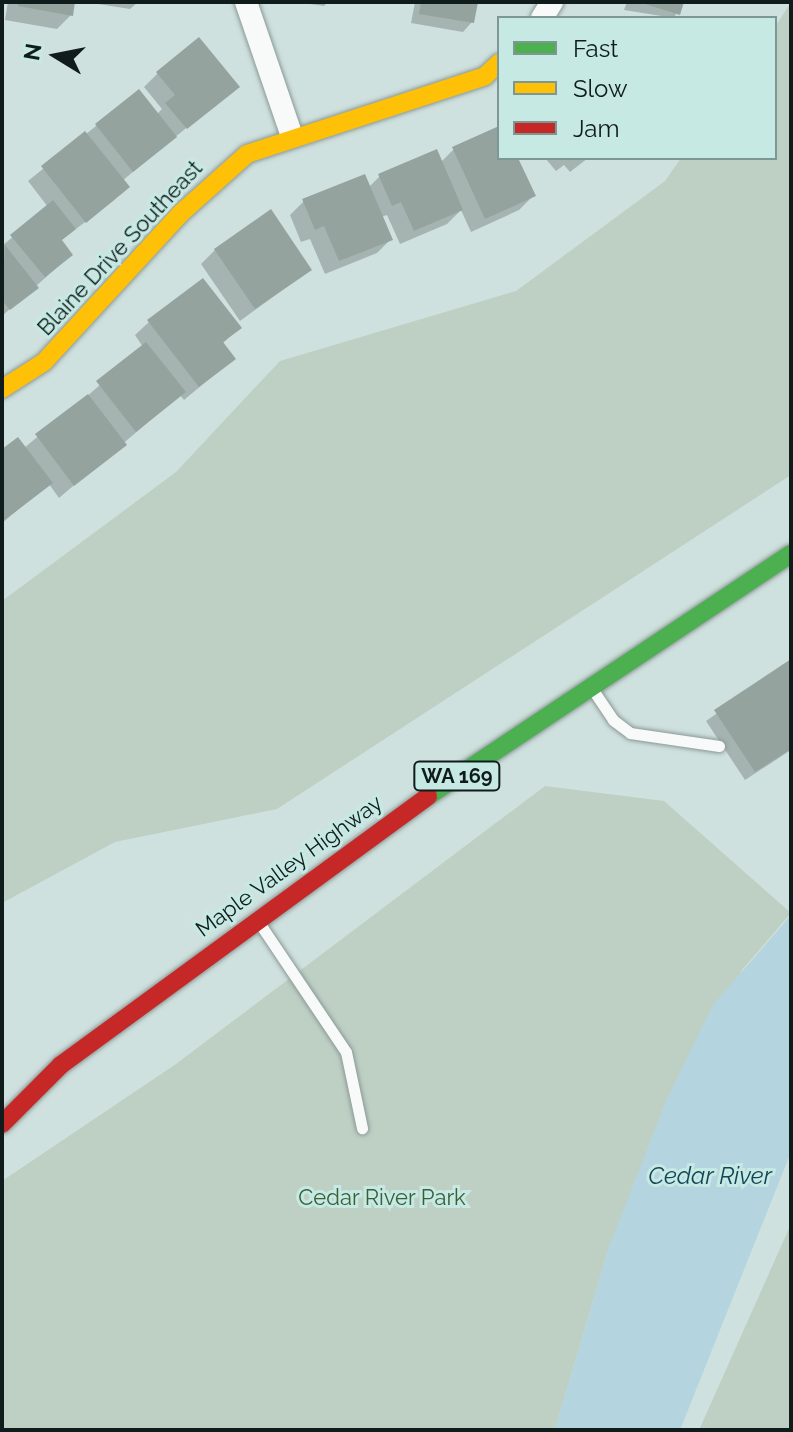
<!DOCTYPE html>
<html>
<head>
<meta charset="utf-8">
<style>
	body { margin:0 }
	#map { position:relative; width:793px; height:1432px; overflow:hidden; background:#cfe1de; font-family:Raleway,sans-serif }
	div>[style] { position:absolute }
	.green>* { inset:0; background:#bed0c4 }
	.water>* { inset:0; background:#b4d4df }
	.shadow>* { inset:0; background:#0003 }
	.building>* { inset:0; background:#95a39f }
	.roads { filter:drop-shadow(0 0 2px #8b9997) drop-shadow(0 0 2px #8b9997) }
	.lane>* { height:11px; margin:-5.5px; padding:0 5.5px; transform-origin:5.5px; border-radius:5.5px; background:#f8fafa }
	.street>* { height:22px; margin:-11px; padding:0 11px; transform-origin:11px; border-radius:11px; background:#f8fafa }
	.fast>* { height:18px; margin:-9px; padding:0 9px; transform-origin:9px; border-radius:9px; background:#4caf50 }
	.slow>* { height:18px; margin:-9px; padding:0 9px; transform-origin:9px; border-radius:9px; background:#ffc107 }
	.jam>* { height:18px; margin:-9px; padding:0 9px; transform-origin:9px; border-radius:9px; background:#c62828 }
	span { translate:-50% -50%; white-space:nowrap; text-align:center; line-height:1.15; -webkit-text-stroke:6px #c7e9e4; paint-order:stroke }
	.shield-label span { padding:2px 6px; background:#c7e9e4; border:2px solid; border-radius:6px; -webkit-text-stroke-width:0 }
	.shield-label { font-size:20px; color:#0f1c1b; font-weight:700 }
	.street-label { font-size:22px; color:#0f1c1b }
	.park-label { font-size:22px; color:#395f37 }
	.water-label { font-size:24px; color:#124558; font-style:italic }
	.frame { position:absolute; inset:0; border:4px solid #0f1c1b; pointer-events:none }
	.legend { position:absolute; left:497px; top:16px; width:280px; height:144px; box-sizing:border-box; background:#c7e9e4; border:2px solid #7d9794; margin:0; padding:10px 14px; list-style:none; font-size:24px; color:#0f1c1b }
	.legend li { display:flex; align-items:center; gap:16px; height:40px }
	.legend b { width:40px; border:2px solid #7d9794 }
	.north { position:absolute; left:16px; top:16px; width:80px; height:80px; -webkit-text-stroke:6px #c7e9e4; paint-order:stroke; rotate:280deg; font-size:22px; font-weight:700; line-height:32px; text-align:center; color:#0f1c1b }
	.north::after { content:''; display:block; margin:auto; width:28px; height:36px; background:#0f1c1b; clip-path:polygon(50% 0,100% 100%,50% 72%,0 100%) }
</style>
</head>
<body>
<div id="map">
	<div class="green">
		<i style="clip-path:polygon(791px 2px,791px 475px,277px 809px,115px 842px,2px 903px,2px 601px,176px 472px,280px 361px,516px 291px,665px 181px,681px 158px,775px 158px,775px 27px)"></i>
		<i style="clip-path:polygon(545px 786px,664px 801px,791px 913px,742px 970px,609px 1247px,555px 1430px,2px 1430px,2px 1181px,176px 1064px)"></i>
		<i style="clip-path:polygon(791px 1224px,791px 1430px,699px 1430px)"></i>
	</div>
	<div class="water">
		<i style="clip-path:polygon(791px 915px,791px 1152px,680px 1430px,555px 1430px,609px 1247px,667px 1099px,713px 1005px)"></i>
	</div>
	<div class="shadow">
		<i style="clip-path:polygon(8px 2px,73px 2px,71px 15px,57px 29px,5px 20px)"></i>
		<i style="clip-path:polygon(85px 2px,138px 2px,130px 9px)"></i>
		<i style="clip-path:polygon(296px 2px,328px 2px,324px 6px)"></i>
		<i style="clip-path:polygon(415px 2px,476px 2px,472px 22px,463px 32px,411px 23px)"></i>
		<i style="clip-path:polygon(627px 2px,682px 2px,674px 18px,624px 10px)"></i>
		<i style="clip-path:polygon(158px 73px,237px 86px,122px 181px,127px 187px,113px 201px,60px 241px,61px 264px,2px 316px,2px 246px,48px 207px,28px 181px,138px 92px,157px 114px,162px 109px,144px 87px)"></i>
		<i style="clip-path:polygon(499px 128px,499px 158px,516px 158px,533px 196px,519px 210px,471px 232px,461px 210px,447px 224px,400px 244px,387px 215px,381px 217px,391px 239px,377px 253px,325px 274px,310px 239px,301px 242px,290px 215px,304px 201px,369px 187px,380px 176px,441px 162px,454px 149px)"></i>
		<i style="clip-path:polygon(545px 158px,588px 158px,570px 172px,564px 165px,556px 171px)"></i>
		<i style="clip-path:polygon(215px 250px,310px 270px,240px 321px,201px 264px)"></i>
		<i style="clip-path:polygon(149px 322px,239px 328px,222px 344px,233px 359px,184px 400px,180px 395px,59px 498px,49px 484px,2px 523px,2px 452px,24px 448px,85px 398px,143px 347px,135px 335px)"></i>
		<i style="clip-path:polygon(791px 662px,791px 750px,745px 780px,706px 721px)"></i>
	</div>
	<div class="building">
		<i style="clip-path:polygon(18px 2px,75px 2px,73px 16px,18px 6px)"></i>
		<i style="clip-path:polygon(421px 2px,478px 2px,474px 23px,419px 14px)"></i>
		<i style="clip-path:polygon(639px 2px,684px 2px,680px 15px)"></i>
		<i style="clip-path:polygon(199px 37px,240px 87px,187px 129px,165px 103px,175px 95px,156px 72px)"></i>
		<i style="clip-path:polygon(139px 89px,177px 137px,133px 172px,95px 124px)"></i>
		<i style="clip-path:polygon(499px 126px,499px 158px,518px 158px,536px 196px,485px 219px,452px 147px)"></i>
		<i style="clip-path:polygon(85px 131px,130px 187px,86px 223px,41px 166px)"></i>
		<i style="clip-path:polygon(437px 149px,463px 210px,414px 231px,401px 202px,392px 206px,378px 174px)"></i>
		<i style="clip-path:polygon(365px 174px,393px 240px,339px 261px,324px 226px,315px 230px,302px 199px)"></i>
		<i style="clip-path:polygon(53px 200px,76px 229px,62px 240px,73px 255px,45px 277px,10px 235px)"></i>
		<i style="clip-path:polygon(271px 209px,312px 270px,255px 309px,214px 249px)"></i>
		<i style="clip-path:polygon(5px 245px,39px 288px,10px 310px,2px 300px)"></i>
		<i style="clip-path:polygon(203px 278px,242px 328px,223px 342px,236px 359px,199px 387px,147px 320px)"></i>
		<i style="clip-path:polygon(146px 342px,186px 392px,136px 432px,96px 381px)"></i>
		<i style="clip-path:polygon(88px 394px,127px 445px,74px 486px,35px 434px)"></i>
		<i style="clip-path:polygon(18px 437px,53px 483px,2px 522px,2px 449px)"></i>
		<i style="clip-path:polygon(791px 659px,791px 749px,755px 772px,714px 710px)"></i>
	</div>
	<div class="roads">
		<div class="lane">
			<i style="left:593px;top:690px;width:36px;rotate:56deg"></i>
			<i style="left:613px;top:720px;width:21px;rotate:37deg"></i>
			<i style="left:630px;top:733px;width:90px;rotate:8.3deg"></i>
			<i style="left:260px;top:924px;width:154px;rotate:56.1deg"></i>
			<i style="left:346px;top:1052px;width:78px;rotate:78.1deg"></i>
		</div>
		<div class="street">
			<i style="left:246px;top:2px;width:142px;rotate:71.1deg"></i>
			<i style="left:542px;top:18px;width:19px;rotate:-58deg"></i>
		</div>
		<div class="fast">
			<i style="left:428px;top:796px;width:436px;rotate:-33.7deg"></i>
		</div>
		<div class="slow">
			<i style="left:2px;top:389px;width:50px;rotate:-32.7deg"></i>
			<i style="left:44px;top:362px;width:201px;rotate:-47.4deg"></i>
			<i style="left:180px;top:214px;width:90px;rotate:-41.8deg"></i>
			<i style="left:247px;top:154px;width:250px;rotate:-18.1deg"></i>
			<i style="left:485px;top:76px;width:19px;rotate:-43deg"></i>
		</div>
		<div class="jam">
			<i style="left:2px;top:1124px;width:83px;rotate:-45deg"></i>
			<i style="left:61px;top:1065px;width:455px;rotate:-36.2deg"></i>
		</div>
	</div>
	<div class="shield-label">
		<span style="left:457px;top:776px">WA 169</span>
	</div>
	<div class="street-label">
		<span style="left:120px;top:248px;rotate:-47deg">Blaine Drive Southeast</span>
		<span style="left:289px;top:866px;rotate:-36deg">Maple Valley Highway</span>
	</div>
	<div class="park-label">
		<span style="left:382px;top:1198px">Cedar River Park</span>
	</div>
	<div class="water-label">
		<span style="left:710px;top:1176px">Cedar River</span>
	</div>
	<div class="frame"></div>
	<ul class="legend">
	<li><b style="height:10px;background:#4caf50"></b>Fast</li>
	<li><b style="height:10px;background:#ffc107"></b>Slow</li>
	<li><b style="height:10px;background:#c62828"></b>Jam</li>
	</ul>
	<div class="north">N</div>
</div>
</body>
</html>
